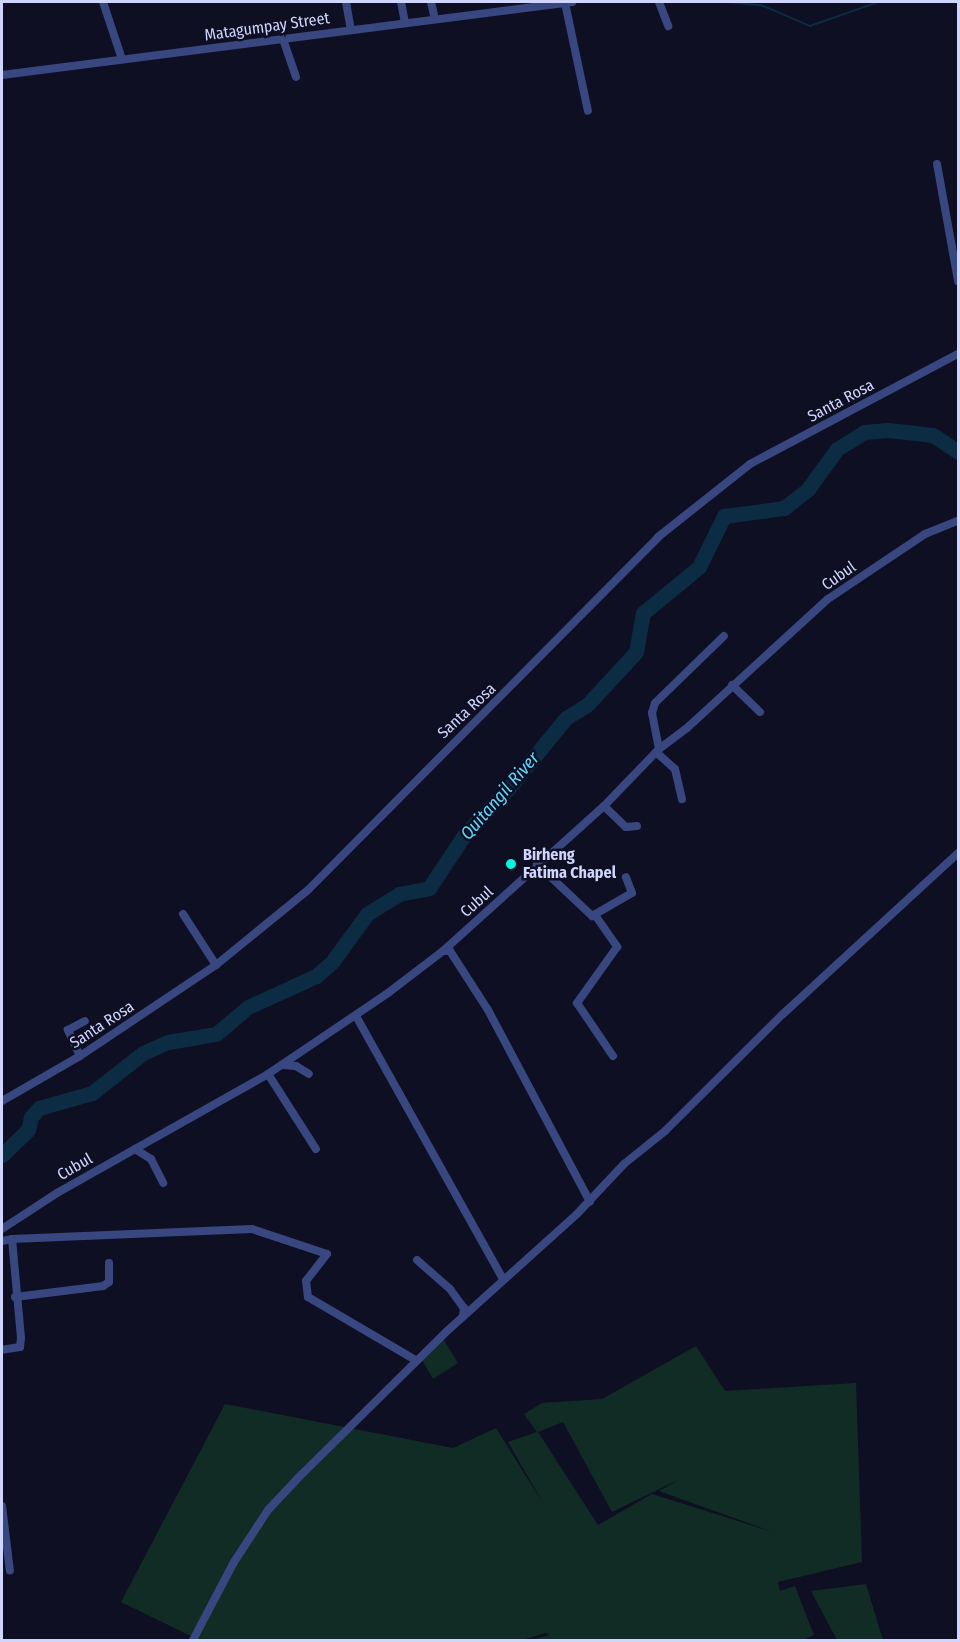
<!DOCTYPE html>
<html>
<head>
<meta charset="utf-8">
<style>
	body { margin:0 }
	#map { position:relative; width:960px; height:1642px; overflow:hidden; background:#0e0f22; font-family:"Fira Sans Condensed",sans-serif }
	div>[style] { position:absolute }
	.green>* { inset:0; background:#112c25 }
	.stream>* { height:2px; margin:-1px; padding:0 1px; transform-origin:1px; border-radius:1px; background:#0c2c43 }
	.river>* { height:15px; margin:-7.5px; padding:0 7.5px; transform-origin:7.5px; border-radius:7.5px; background:#0c2c43 }
	.street>* { height:8px; margin:-4px; padding:0 4px; transform-origin:4px; border-radius:4px; background:#394781 }
	.dots>* { width:16px; height:16px; translate:-50% -50%; box-sizing:border-box; border:3px solid #0e0f22; border-radius:50% }
	span { translate:-50% -50%; white-space:nowrap; text-align:center; line-height:1.15; -webkit-text-stroke:5px #0e0f22; paint-order:stroke }
	.street-label { font-size:16px; color:#d0d5fe }
	.poi-label { font-size:16px; color:#d0d5fe; font-weight:700 }
	.left { translate:0 -50%; text-align:left }
	.water-label { font-size:18px; color:#5fd7fd; font-style:italic }
	.frame { position:absolute; inset:0; border:3px solid #d0d5fe; pointer-events:none }
</style>
</head>
<body>
<div id="map">
	<div class="green">
		<i style="clip-path:polygon(442px 1337px,458px 1363px,433px 1379px,421px 1358px)"></i>
		<i style="clip-path:polygon(evenodd,696px 1346px,725px 1391px,856px 1383px,862px 1562px,778px 1582px,780px 1591px,795px 1586px,814px 1635px,803px 1640px,530px 1640px,550px 1635px,546px 1633px,522px 1640px,199px 1640px,121px 1602px,225px 1404px,453px 1448px,496px 1428px,544px 1505px,508px 1442px,537px 1432px,524px 1414px,542px 1403px,602px 1399px,696px 1346px,563px 1422px,612px 1512px,680px 1479px,659px 1491px,773px 1532px,652px 1494px,598px 1525px,538px 1432px,563px 1422px)"></i>
		<i style="clip-path:polygon(866px 1584px,883px 1640px,837px 1640px,811px 1591px)"></i>
	</div>
	<div class="stream">
		<i style="left:640px;top:2px;width:6px"></i>
		<i style="left:725px;top:2px;width:36px;rotate:5deg"></i>
		<i style="left:761px;top:5px;width:53px;rotate:23.2deg"></i>
		<i style="left:810px;top:26px;width:72px;rotate:-19.4deg"></i>
	</div>
	<div class="river">
		<i style="left:2px;top:1155px;width:36px;rotate:-44deg"></i>
		<i style="left:28px;top:1130px;width:13px;rotate:-77deg"></i>
		<i style="left:31px;top:1117px;width:12px;rotate:-48deg"></i>
		<i style="left:39px;top:1108px;width:55px;rotate:-15.8deg"></i>
		<i style="left:92px;top:1093px;width:65px;rotate:-38.1deg"></i>
		<i style="left:143px;top:1053px;width:27px;rotate:-24deg"></i>
		<i style="left:168px;top:1042px;width:49px;rotate:-9.5deg"></i>
		<i style="left:216px;top:1034px;width:42px;rotate:-40.2deg"></i>
		<i style="left:248px;top:1007px;width:75px;rotate:-24.5deg"></i>
		<i style="left:316px;top:976px;width:21px;rotate:-41deg"></i>
		<i style="left:332px;top:962px;width:59px;rotate:-53.9deg"></i>
		<i style="left:367px;top:914px;width:38px;rotate:-32deg"></i>
		<i style="left:399px;top:894px;width:31px;rotate:-11deg"></i>
		<i style="left:429px;top:888px;width:65px;rotate:-56.3deg"></i>
		<i style="left:465px;top:834px;width:61px;rotate:-46.3deg"></i>
		<i style="left:507px;top:790px;width:93px;rotate:-50.7deg"></i>
		<i style="left:566px;top:718px;width:25px;rotate:-32deg"></i>
		<i style="left:587px;top:705px;width:72px;rotate:-47.2deg"></i>
		<i style="left:636px;top:652px;width:40px;rotate:-80deg"></i>
		<i style="left:643px;top:613px;width:72px;rotate:-39.4deg"></i>
		<i style="left:699px;top:567px;width:57px;rotate:-63.9deg"></i>
		<i style="left:724px;top:516px;width:61px;rotate:-7.6deg"></i>
		<i style="left:784px;top:508px;width:31px;rotate:-38deg"></i>
		<i style="left:808px;top:489px;width:49px;rotate:-54.1deg"></i>
		<i style="left:837px;top:449px;width:32px;rotate:-32deg"></i>
		<i style="left:864px;top:432px;width:24px;rotate:-5deg"></i>
		<i style="left:888px;top:430px;width:45px;rotate:6.3deg"></i>
		<i style="left:933px;top:435px;width:30px;rotate:34deg"></i>
	</div>
	<div class="street">
		<i style="left:103px;top:2px;width:60px;rotate:71.6deg"></i>
		<i style="left:346px;top:2px;width:27px;rotate:80deg"></i>
		<i style="left:401px;top:2px;width:21px;rotate:79deg"></i>
		<i style="left:431px;top:2px;width:17px;rotate:77deg"></i>
		<i style="left:659px;top:2px;width:26px;rotate:69deg"></i>
		<i style="left:565px;top:3px;width:110px;rotate:78deg"></i>
		<i style="left:283px;top:39px;width:40px;rotate:71.1deg"></i>
		<i style="left:2px;top:75px;width:575px;rotate:-7.3deg"></i>
		<i style="left:937px;top:164px;width:119px;rotate:79.8deg"></i>
		<i style="left:732px;top:685px;width:39px;rotate:44deg"></i>
		<i style="left:659px;top:749px;width:37px;rotate:-101deg"></i>
		<i style="left:652px;top:713px;width:10px;rotate:-73deg"></i>
		<i style="left:655px;top:703px;width:96px;rotate:-44.2deg"></i>
		<i style="left:656px;top:752px;width:25px;rotate:42deg"></i>
		<i style="left:675px;top:769px;width:31px;rotate:77deg"></i>
		<i style="left:604px;top:806px;width:30px;rotate:44deg"></i>
		<i style="left:626px;top:827px;width:11px;rotate:-5deg"></i>
		<i style="left:537px;top:864px;width:76px;rotate:43.4deg"></i>
		<i style="left:592px;top:916px;width:46px;rotate:-29.9deg"></i>
		<i style="left:632px;top:893px;width:17px;rotate:-111deg"></i>
		<i style="left:183px;top:914px;width:61px;rotate:57.1deg"></i>
		<i style="left:595px;top:915px;width:39px;rotate:55deg"></i>
		<i style="left:617px;top:947px;width:69px;rotate:125.5deg"></i>
		<i style="left:577px;top:1003px;width:64px;rotate:55.8deg"></i>
		<i style="left:443px;top:951px;width:7px"></i>
		<i style="left:450px;top:951px;width:70px;rotate:57.2deg"></i>
		<i style="left:488px;top:1010px;width:217px;rotate:62deg"></i>
		<i style="left:356px;top:1016px;width:301px;rotate:60.8deg"></i>
		<i style="left:80px;top:1056px;width:29px;rotate:-115deg"></i>
		<i style="left:68px;top:1030px;width:19px;rotate:-28deg"></i>
		<i style="left:282px;top:1065px;width:14px;rotate:4deg"></i>
		<i style="left:296px;top:1066px;width:15px;rotate:32deg"></i>
		<i style="left:268px;top:1074px;width:89px;rotate:57.4deg"></i>
		<i style="left:2px;top:1101px;width:90px;rotate:-30deg"></i>
		<i style="left:80px;top:1056px;width:164px;rotate:-33.8deg"></i>
		<i style="left:216px;top:965px;width:119px;rotate:-39.2deg"></i>
		<i style="left:308px;top:890px;width:497px;rotate:-45.2deg"></i>
		<i style="left:658px;top:537px;width:117px;rotate:-38.4deg"></i>
		<i style="left:750px;top:464px;width:235px;rotate:-27.9deg"></i>
		<i style="left:135px;top:1149px;width:19px;rotate:32deg"></i>
		<i style="left:151px;top:1159px;width:27px;rotate:63deg"></i>
		<i style="left:2px;top:1229px;width:66px;rotate:-33.2deg"></i>
		<i style="left:57px;top:1193px;width:242px;rotate:-29.4deg"></i>
		<i style="left:268px;top:1074px;width:145px;rotate:-34deg"></i>
		<i style="left:388px;top:993px;width:69px;rotate:-37.4deg"></i>
		<i style="left:443px;top:951px;width:217px;rotate:-42deg"></i>
		<i style="left:604px;top:806px;width:79px;rotate:-46deg"></i>
		<i style="left:659px;top:749px;width:35px;rotate:-37deg"></i>
		<i style="left:687px;top:728px;width:191px;rotate:-42.5deg"></i>
		<i style="left:828px;top:599px;width:117px;rotate:-33.8deg"></i>
		<i style="left:925px;top:534px;width:35px;rotate:-22deg"></i>
		<i style="left:12px;top:1239px;width:240px;rotate:-2.4deg"></i>
		<i style="left:252px;top:1229px;width:79px;rotate:18.4deg"></i>
		<i style="left:327px;top:1254px;width:34px;rotate:128deg"></i>
		<i style="left:306px;top:1281px;width:16px;rotate:83deg"></i>
		<i style="left:308px;top:1297px;width:126px;rotate:30.4deg"></i>
		<i style="left:2px;top:1241px;width:10px;rotate:-11deg"></i>
		<i style="left:12px;top:1239px;width:99px;rotate:84.8deg"></i>
		<i style="left:21px;top:1338px;width:9px;rotate:96deg"></i>
		<i style="left:20px;top:1347px;width:18px;rotate:171deg"></i>
		<i style="left:417px;top:1260px;width:44px;rotate:41.3deg"></i>
		<i style="left:450px;top:1289px;width:24px;rotate:54deg"></i>
		<i style="left:464px;top:1308px;width:8px;rotate:97deg"></i>
		<i style="left:15px;top:1297px;width:89px;rotate:-7.1deg"></i>
		<i style="left:103px;top:1286px;width:7px;rotate:-34deg"></i>
		<i style="left:109px;top:1282px;width:19px;rotate:-90deg"></i>
		<i style="left:2px;top:1506px;width:65px;rotate:83deg"></i>
		<i style="left:193px;top:1640px;width:88px;rotate:-62.3deg"></i>
		<i style="left:234px;top:1562px;width:62px;rotate:-56.8deg"></i>
		<i style="left:268px;top:1510px;width:45px;rotate:-46.8deg"></i>
		<i style="left:299px;top:1477px;width:206px;rotate:-44.6deg"></i>
		<i style="left:446px;top:1332px;width:175px;rotate:-42deg"></i>
		<i style="left:576px;top:1215px;width:70px;rotate:-46.7deg"></i>
		<i style="left:624px;top:1164px;width:53px;rotate:-38.8deg"></i>
		<i style="left:665px;top:1131px;width:166px;rotate:-44.8deg"></i>
		<i style="left:783px;top:1014px;width:238px;rotate:-42.6deg"></i>
	</div>
	<div class="dots">
		<i style="left:511px;top:864px;background:#03f7d9"></i>
	</div>
	<div class="street-label">
		<span style="left:267px;top:27px;rotate:-8deg">Matagumpay Street</span>
		<span style="left:841px;top:401px;rotate:-28deg">Santa Rosa</span>
		<span style="left:839px;top:576px;rotate:-35deg">Cubul</span>
		<span style="left:467px;top:711px;rotate:-43deg">Santa Rosa</span>
		<span style="left:477px;top:902px;rotate:-42deg">Cubul</span>
		<span style="left:102px;top:1025px;rotate:-33deg">Santa Rosa</span>
		<span style="left:75px;top:1167px;rotate:-30deg">Cubul</span>
	</div>
	<div class="poi-label">
		<span class="left" style="left:523px;top:864px">Birheng<br>Fatima Chapel</span>
	</div>
	<div class="water-label">
		<span style="left:500px;top:796px;rotate:-49deg">Quitangil River</span>
	</div>
	<div class="frame"></div>
</div>
</body>
</html>
